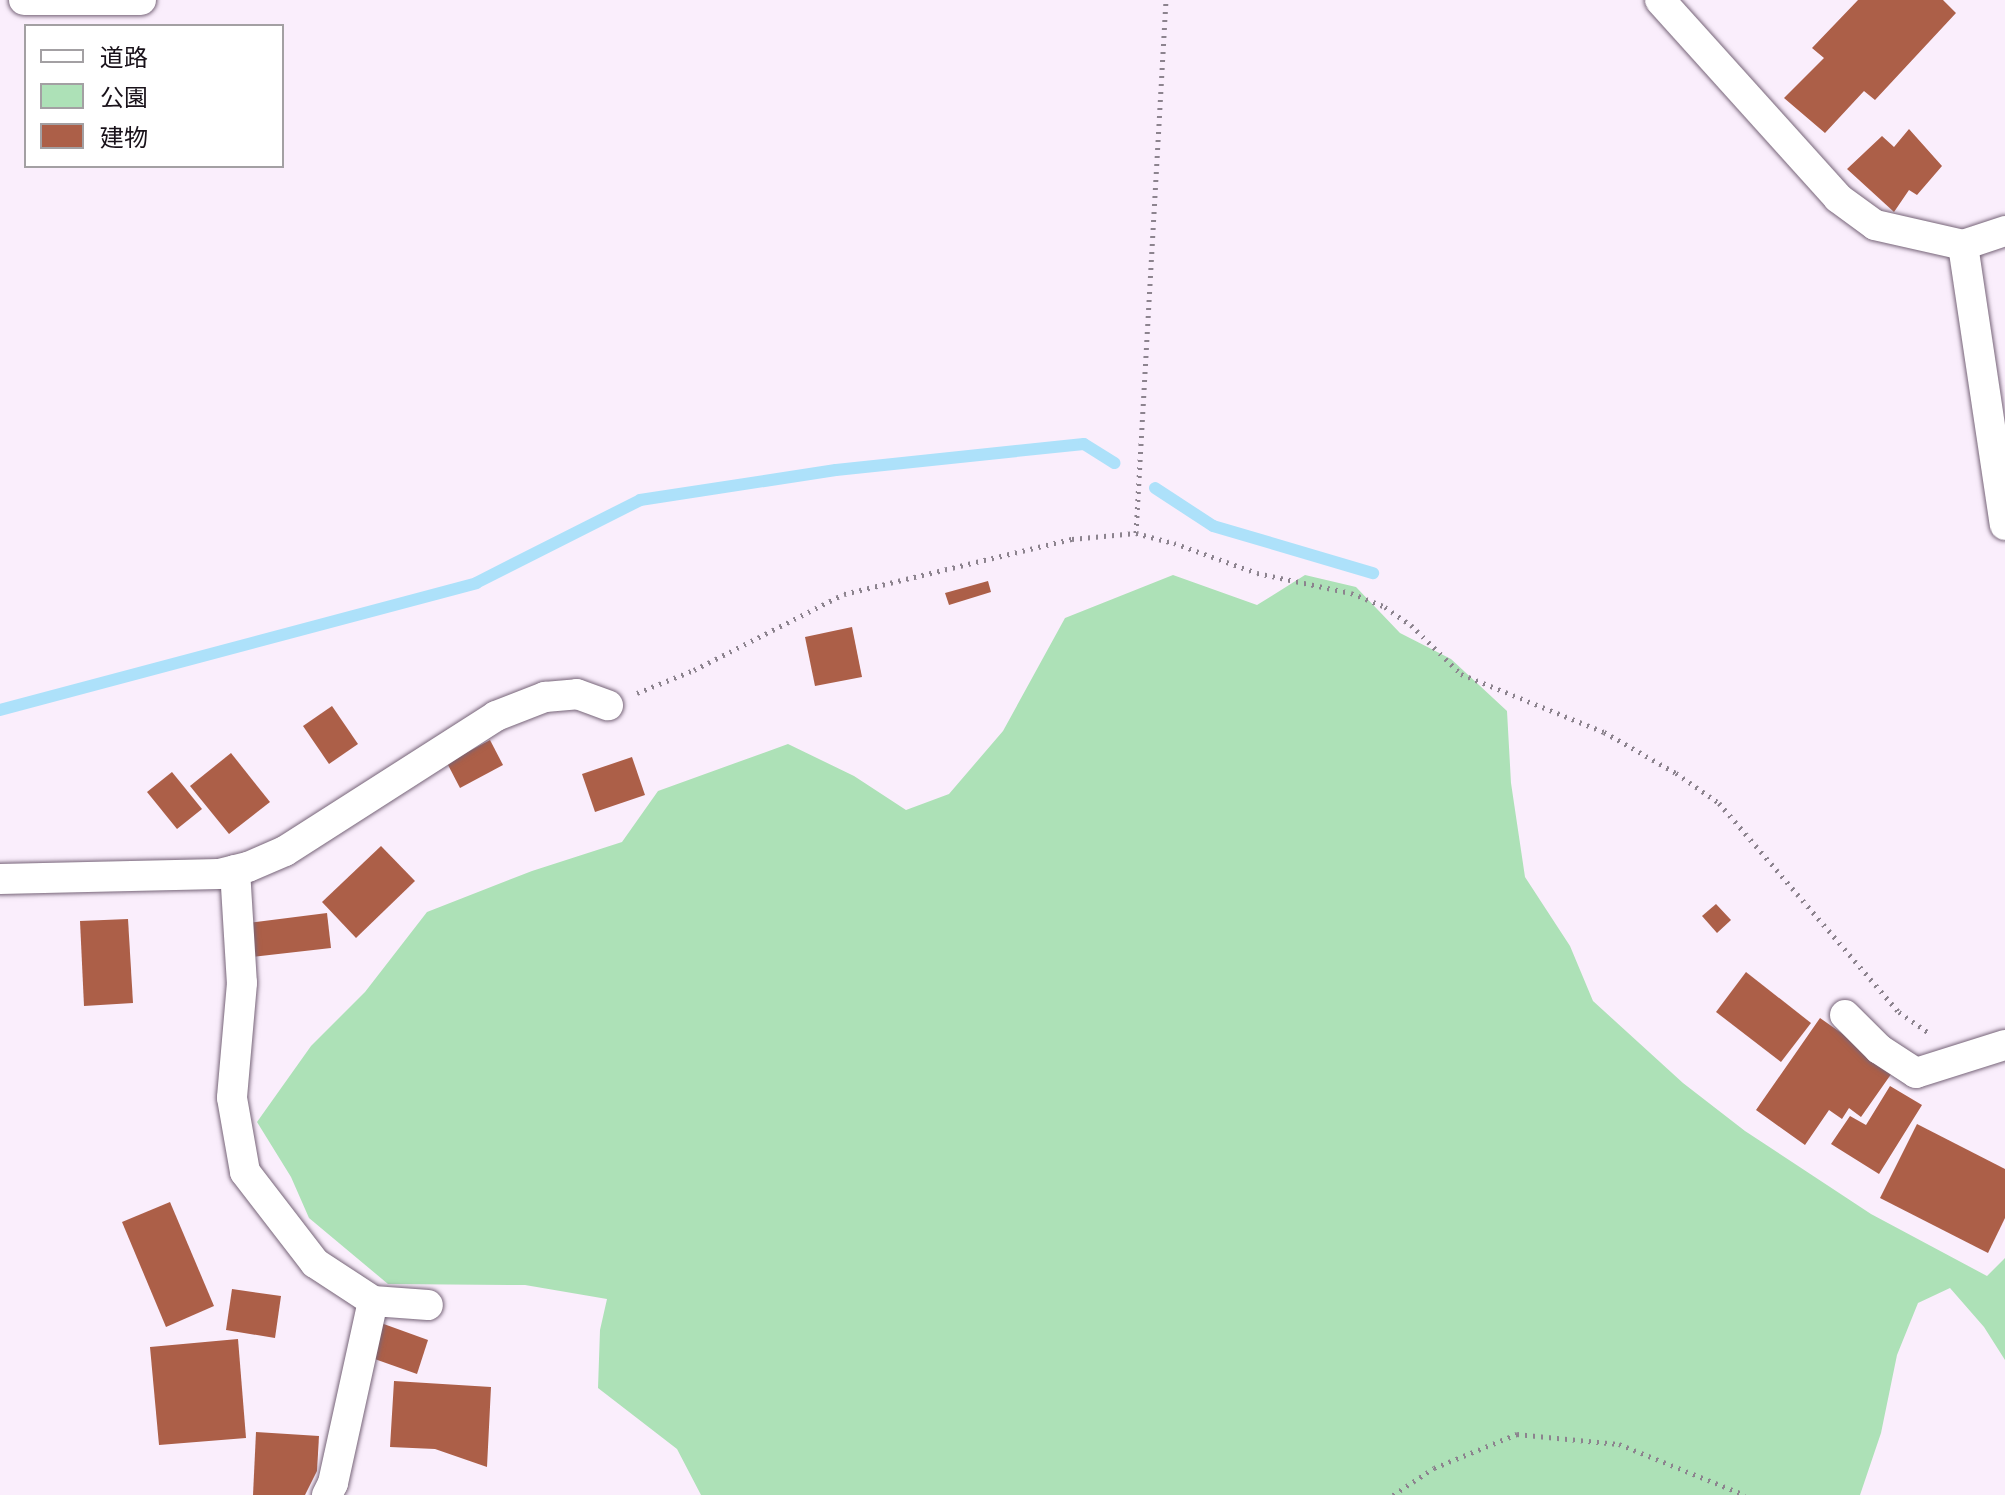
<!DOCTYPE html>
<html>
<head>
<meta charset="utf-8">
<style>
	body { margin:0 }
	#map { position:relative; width:2005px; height:1495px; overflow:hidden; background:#faeefc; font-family:Poppins,"Noto Sans JP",sans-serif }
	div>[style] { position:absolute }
	.green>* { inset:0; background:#ade1b7 }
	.stream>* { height:12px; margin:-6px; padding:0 6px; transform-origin:6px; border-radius:6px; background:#ade1fa }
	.building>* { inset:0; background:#ac5f48 }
	.path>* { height:5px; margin-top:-2.5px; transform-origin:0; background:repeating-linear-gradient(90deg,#8c838e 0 2px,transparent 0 8px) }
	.roads { filter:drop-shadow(0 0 2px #766478) drop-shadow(0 0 2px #766478) }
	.minor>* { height:30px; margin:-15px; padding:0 15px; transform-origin:15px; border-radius:15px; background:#fff }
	span { translate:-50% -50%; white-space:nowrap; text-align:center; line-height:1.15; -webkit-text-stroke:6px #fff; paint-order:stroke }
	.legend { position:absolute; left:24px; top:24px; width:260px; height:144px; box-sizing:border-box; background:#fff; border:2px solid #a3a0a3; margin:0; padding:10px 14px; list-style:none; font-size:24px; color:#19121a }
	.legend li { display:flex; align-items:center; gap:16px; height:40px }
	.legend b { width:40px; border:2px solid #a3a0a3 }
</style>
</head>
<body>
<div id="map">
	<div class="green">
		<i style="clip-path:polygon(1173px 575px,1257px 605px,1305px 575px,1356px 587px,1400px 633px,1451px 659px,1507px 711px,1511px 783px,1525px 877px,1570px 946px,1593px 1001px,1683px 1083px,1745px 1131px,1871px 1214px,1987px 1276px,2005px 1258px,2005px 1360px,1984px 1327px,1950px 1288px,1918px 1303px,1897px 1355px,1881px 1433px,1860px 1495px,701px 1495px,677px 1449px,598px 1388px,600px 1330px,607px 1299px,525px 1285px,388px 1284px,309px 1218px,291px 1177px,257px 1122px,311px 1046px,365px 992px,427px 912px,532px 871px,622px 842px,658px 791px,788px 744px,854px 776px,906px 810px,949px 794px,1003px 731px,1065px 618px)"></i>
	</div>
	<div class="stream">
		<i style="left:1155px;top:488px;width:69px;rotate:33.2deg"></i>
		<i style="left:1213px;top:526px;width:167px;rotate:16.4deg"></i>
		<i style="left:0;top:710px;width:493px;rotate:-14.9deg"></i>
		<i style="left:476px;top:583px;width:184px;rotate:-26.8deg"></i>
		<i style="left:640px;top:500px;width:198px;rotate:-8.7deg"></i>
		<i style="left:836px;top:470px;width:249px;rotate:-6deg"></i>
		<i style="left:1084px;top:444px;width:36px;rotate:32deg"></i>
	</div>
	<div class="building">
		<i style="clip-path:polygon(1858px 0,1943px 0,1956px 13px,1875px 100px,1864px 91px,1825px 133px,1784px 98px,1824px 58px,1812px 48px)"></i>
		<i style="clip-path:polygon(1909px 129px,1942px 166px,1917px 195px,1909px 190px,1894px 212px,1847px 169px,1882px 136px,1894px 147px)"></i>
		<i style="clip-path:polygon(988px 581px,991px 592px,949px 605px,945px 593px)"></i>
		<i style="clip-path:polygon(852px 627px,862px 677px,815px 686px,805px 637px)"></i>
		<i style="clip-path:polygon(332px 706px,358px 744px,329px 764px,303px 726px)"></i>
		<i style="clip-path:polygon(490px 740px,503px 765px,460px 788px,447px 763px)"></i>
		<i style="clip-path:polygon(231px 753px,270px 802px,229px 834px,190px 786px)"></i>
		<i style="clip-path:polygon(632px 757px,645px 795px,595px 812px,582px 774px)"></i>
		<i style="clip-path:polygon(172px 772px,202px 809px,177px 829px,147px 792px)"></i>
		<i style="clip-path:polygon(381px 846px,415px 881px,356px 938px,322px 902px)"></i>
		<i style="clip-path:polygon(1716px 904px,1731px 920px,1717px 933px,1702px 916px)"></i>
		<i style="clip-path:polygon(327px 913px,331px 948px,251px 957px,247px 923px)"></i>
		<i style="clip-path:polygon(128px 919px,133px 1003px,84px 1006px,80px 921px)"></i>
		<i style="clip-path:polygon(1746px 972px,1811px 1023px,1781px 1062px,1716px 1012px)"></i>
		<i style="clip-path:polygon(1820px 1018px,1894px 1070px,1861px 1117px,1849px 1108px,1842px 1119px,1829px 1110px,1805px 1145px,1756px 1110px)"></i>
		<i style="clip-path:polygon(1890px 1086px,1922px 1105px,1879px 1174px,1831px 1144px,1850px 1116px,1866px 1125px)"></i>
		<i style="clip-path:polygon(1917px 1124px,2005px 1169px,2005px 1218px,1988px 1253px,1880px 1198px)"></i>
		<i style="clip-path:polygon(170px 1202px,214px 1306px,166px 1327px,122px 1222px)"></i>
		<i style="clip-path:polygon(232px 1289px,281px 1296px,275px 1338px,226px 1330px)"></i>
		<i style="clip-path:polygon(381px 1323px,428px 1340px,417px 1374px,369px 1357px)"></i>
		<i style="clip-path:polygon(238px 1339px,246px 1438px,159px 1445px,150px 1347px)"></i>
		<i style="clip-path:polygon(394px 1381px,491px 1387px,487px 1467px,435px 1449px,390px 1447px)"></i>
		<i style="clip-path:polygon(256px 1432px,319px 1436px,317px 1471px,305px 1495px,253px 1495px)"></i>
	</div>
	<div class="path">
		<i style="left:1136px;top:533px;width:534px;rotate:-86.78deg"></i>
		<i style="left:637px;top:693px;width:61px;rotate:-22deg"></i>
		<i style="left:694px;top:670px;width:168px;rotate:-26.9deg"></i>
		<i style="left:844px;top:594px;width:235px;rotate:-13.6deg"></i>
		<i style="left:1072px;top:539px;width:64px;rotate:-5.4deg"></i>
		<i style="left:1136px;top:533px;width:39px;rotate:15deg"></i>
		<i style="left:1174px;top:543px;width:88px;rotate:19.9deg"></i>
		<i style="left:1257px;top:573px;width:96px;rotate:12deg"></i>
		<i style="left:1351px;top:593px;width:37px;rotate:22deg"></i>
		<i style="left:1385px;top:607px;width:32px;rotate:35deg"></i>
		<i style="left:1411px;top:625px;width:70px;rotate:44.4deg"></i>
		<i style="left:1461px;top:674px;width:154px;rotate:22.1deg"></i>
		<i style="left:1604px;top:732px;width:83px;rotate:29.7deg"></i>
		<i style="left:1676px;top:773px;width:52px;rotate:34.9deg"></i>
		<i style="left:1719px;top:803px;width:276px;rotate:49.3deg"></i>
		<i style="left:1899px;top:1012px;width:38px;rotate:35deg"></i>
		<i style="left:1393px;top:1495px;width:49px;rotate:-33.4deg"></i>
		<i style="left:1434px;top:1468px;width:90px;rotate:-22.3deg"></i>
		<i style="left:1517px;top:1434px;width:102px;rotate:5.6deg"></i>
		<i style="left:1619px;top:1444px;width:136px;rotate:22deg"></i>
	</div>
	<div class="roads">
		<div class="minor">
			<i style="left:24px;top:0;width:117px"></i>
			<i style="left:1660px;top:0;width:266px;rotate:48deg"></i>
			<i style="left:1838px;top:198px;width:46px;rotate:36.1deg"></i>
			<i style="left:1875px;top:225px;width:90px;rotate:12.8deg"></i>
			<i style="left:1963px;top:245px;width:44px;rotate:-18.4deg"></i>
			<i style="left:1963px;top:245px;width:283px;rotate:81.5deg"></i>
			<i style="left:235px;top:870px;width:113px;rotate:86.5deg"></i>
			<i style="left:242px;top:983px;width:115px;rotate:95deg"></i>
			<i style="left:232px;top:1098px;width:75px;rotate:80deg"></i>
			<i style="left:245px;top:1172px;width:115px;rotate:52.4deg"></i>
			<i style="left:315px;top:1263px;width:69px;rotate:33.2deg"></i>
			<i style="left:373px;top:1301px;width:55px;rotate:4.2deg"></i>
			<i style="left:0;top:879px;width:219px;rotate:-1.3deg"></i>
			<i style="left:219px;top:874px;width:30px;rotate:-14deg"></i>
			<i style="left:248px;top:867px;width:40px;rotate:-23.4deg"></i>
			<i style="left:285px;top:851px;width:250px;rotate:-32.6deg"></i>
			<i style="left:496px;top:716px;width:53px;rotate:-21.2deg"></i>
			<i style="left:545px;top:697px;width:32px;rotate:-5deg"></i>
			<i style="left:577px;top:694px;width:33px;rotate:20deg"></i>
			<i style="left:1845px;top:1015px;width:48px;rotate:45deg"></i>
			<i style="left:1879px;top:1049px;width:44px;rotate:33deg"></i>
			<i style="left:1916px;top:1073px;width:93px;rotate:-17.5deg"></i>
			<i style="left:327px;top:1495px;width:13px;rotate:-63deg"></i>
			<i style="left:333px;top:1483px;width:186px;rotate:-77.6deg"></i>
		</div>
	</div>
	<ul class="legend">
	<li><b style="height:10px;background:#fff"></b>道路</li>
	<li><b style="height:22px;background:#ade1b7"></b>公園</li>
	<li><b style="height:22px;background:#ac5f48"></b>建物</li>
	</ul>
</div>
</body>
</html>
